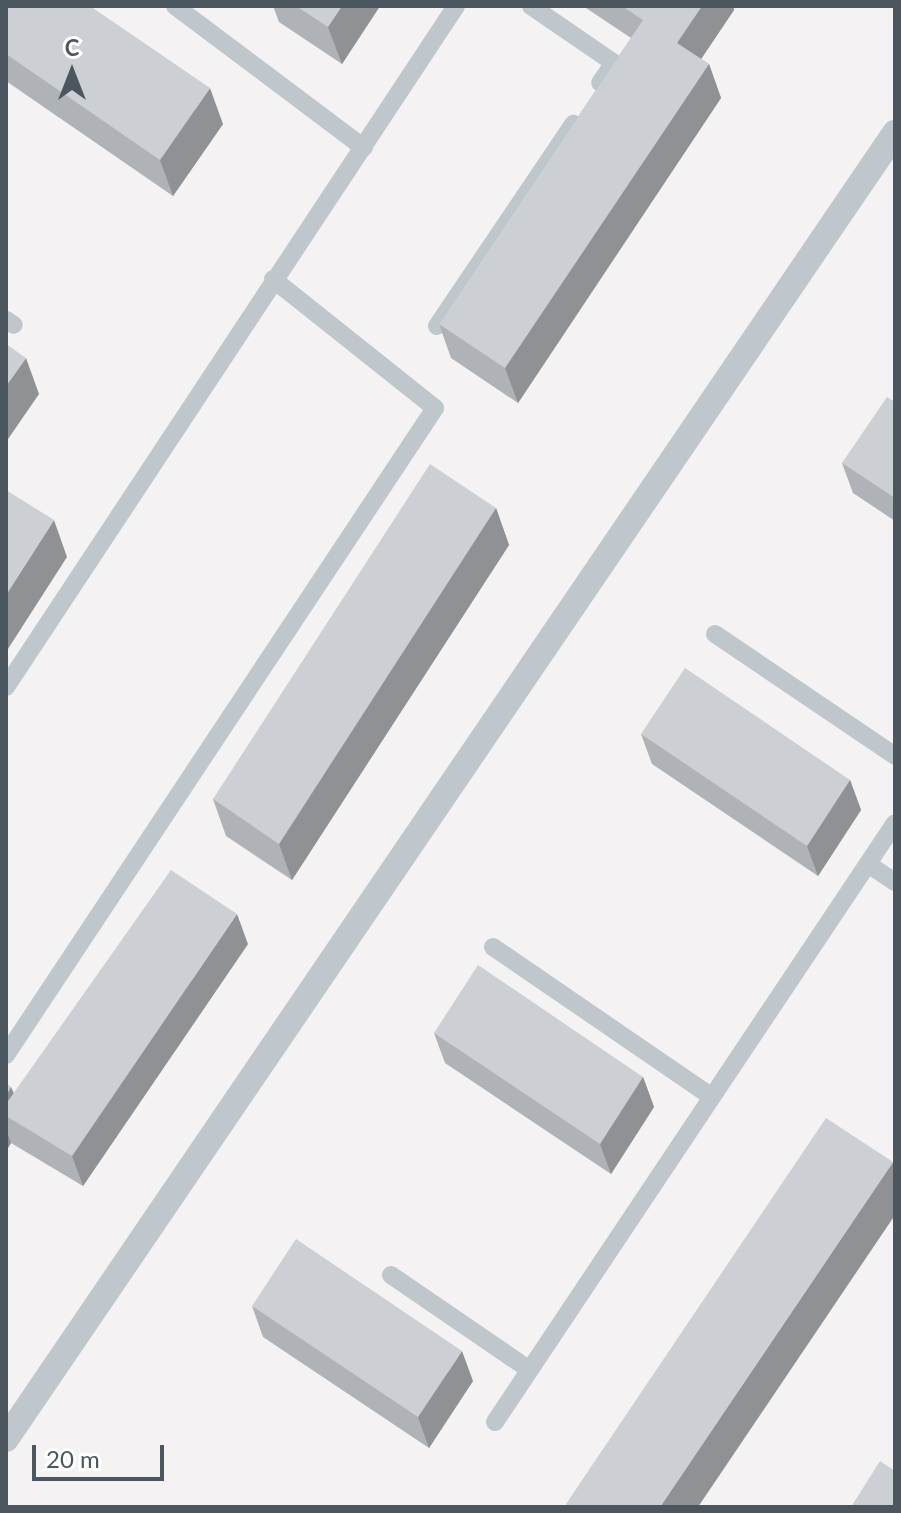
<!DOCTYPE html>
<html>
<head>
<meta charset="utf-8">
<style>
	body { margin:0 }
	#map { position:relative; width:901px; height:1513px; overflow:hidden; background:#f4f2f2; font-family:Lato,sans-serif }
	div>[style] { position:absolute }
	.service>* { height:18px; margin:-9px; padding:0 9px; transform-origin:9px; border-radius:9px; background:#bfc7cd }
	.pedestrian>* { height:26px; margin:-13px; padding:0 13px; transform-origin:13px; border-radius:13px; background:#bfc7cd }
	.wall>* { inset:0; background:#afb2b6 }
	.shaded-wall>* { inset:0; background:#8f9194 }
	.building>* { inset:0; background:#cccfd4 }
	span { translate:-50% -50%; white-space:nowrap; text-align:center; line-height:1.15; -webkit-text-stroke:8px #fff; paint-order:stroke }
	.frame { position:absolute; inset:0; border:8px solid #4b565e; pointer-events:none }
	.north { position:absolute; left:32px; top:32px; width:80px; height:80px; -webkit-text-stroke:6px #fff; paint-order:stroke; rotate:0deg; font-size:22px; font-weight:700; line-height:32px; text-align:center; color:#4b565e }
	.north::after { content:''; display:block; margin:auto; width:28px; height:36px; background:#4b565e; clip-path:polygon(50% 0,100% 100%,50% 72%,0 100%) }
	.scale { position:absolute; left:32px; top:1445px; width:132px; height:36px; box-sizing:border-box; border:4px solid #4b565e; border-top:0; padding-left:10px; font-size:24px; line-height:28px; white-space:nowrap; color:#4b565e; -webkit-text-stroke:6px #fff; paint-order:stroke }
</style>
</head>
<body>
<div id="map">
	<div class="service">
		<i style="left:175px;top:6px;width:236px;rotate:36.9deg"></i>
		<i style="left:531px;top:6px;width:101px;rotate:34.5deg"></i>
		<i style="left:614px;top:63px;width:24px;rotate:125deg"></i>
		<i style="left:6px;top:320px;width:9px;rotate:32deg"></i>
		<i style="left:437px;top:326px;width:244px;rotate:-56deg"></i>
		<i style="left:715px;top:634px;width:217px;rotate:34.1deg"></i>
		<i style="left:6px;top:687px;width:816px;rotate:-56.54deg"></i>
		<i style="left:868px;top:864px;width:32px;rotate:34deg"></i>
		<i style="left:493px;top:947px;width:265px;rotate:34.4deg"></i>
		<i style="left:6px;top:1055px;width:776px;rotate:-56.45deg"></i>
		<i style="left:435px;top:408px;width:207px;rotate:-141.5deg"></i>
		<i style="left:391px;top:1275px;width:168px;rotate:34.4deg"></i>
		<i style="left:495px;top:1422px;width:720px;rotate:-56.27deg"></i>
	</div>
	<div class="pedestrian">
		<i style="left:6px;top:1439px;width:1580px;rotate:-55.76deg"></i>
	</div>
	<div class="wall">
		<i style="clip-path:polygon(6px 6px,223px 124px,173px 196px,6px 81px)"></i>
		<i style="clip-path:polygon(273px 6px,380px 6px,342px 64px,279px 22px)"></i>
		<i style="clip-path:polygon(583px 6px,733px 6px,734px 10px,701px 59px,709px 64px,721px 98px,518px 403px,451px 358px,439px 324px,631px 38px)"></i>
		<i style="clip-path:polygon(895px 402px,895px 521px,853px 493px,842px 463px)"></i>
		<i style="clip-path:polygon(496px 508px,509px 545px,292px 880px,226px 836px,213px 799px)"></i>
		<i style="clip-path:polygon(641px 734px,850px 780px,861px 810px,818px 876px,652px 764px)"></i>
		<i style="clip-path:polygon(248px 944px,83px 1186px,11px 1143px,6px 1151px,6px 1084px,11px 1087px,14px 1093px)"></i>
		<i style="clip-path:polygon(434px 1033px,643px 1077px,654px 1107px,611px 1174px,445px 1063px)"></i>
		<i style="clip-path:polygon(252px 1306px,473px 1381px,429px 1448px,263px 1337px)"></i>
	</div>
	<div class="shaded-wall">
		<i style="clip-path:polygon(342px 6px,380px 6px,342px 64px,328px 27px)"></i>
		<i style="clip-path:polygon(702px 6px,733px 6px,734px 10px,689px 77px,677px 43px)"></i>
		<i style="clip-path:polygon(709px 64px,721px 98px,518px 403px,505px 368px)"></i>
		<i style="clip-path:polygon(210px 88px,223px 124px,173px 196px,160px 160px)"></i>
		<i style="clip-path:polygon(26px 358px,39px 394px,6px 442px,6px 386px)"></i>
		<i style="clip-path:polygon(496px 508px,509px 545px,292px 880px,279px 844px)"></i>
		<i style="clip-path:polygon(54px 520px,67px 557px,6px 652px,6px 595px)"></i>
		<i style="clip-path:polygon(850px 780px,861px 810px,818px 876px,807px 846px)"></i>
		<i style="clip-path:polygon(237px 914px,248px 944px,83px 1186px,72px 1156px)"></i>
		<i style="clip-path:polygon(643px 1077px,654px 1107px,611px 1174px,600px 1144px)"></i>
		<i style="clip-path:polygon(11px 1087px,24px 1121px,6px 1116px,6px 1096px)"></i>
		<i style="clip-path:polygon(6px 1129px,11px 1143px,6px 1151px)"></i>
		<i style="clip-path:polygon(893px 1162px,895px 1169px,895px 1215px,698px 1507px,660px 1507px)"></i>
		<i style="clip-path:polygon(462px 1351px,473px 1381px,429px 1448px,418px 1417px)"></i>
	</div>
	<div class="building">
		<i style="clip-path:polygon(6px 6px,90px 6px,210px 88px,160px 160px,6px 54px)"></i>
		<i style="clip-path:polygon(296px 6px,342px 6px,328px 27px)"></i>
		<i style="clip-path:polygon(622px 6px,702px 6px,677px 43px,709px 64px,505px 368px,439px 324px,643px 20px)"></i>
		<i style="clip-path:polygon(6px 344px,26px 358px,6px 386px)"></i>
		<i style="clip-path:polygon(887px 397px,895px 402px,895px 498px,842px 463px)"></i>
		<i style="clip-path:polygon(430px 464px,496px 508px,279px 844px,213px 799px)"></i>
		<i style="clip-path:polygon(6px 490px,54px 520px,6px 595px)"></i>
		<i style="clip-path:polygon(685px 668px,850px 780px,807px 846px,641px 734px)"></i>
		<i style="clip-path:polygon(171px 870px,237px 914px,72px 1156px,6px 1116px,6px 1104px)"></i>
		<i style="clip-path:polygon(478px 965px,643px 1077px,600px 1144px,434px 1033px)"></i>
		<i style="clip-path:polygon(6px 1084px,11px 1087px,6px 1096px)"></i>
		<i style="clip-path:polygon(826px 1118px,893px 1162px,660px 1507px,570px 1507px,566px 1504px)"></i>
		<i style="clip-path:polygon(296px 1239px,462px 1351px,418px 1417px,252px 1306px)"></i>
		<i style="clip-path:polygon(880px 1461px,895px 1471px,895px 1507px,851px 1507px)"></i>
	</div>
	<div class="frame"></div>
	<div class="north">С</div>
	<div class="scale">20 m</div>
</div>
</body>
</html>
